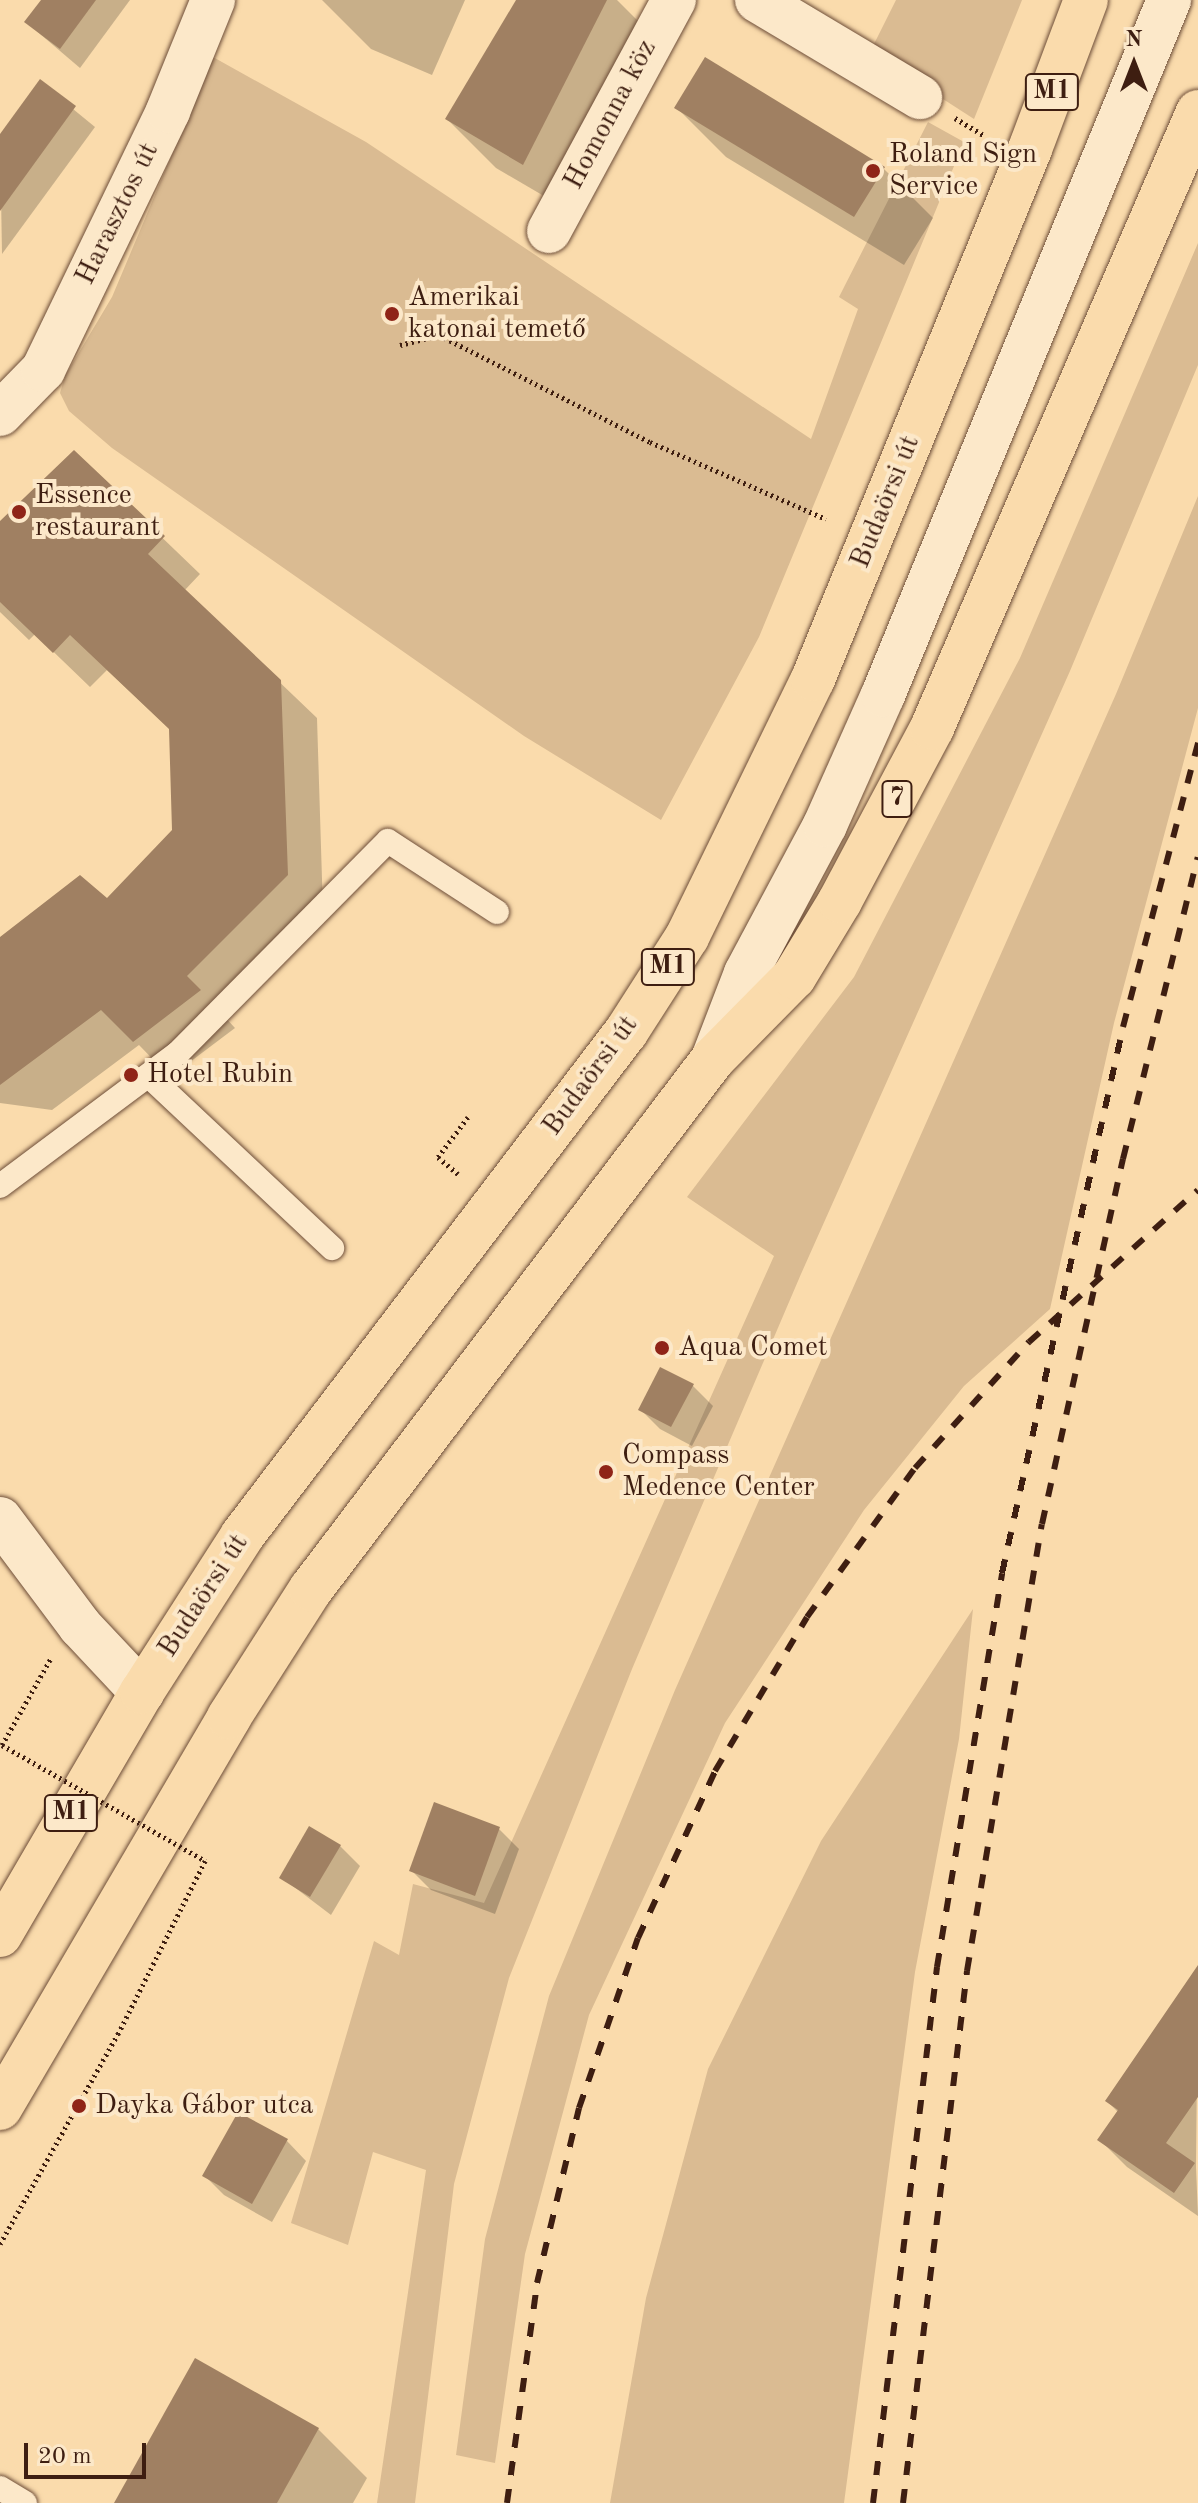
<!DOCTYPE html>
<html>
<head>
<meta charset="utf-8">
<style>
	body { margin:0 }
	#map { position:relative; width:1198px; height:2503px; overflow:hidden; background:#fadbac; font-family:"Old Standard TT",serif }
	div>[style] { position:absolute }
	.green>* { inset:0; background:#dabb92 }
	.shadow>* { inset:0; background:#0003 }
	.building>* { inset:0; background:#a08062 }
	.path>* { height:5px; margin-top:-2.5px; transform-origin:0; background:repeating-linear-gradient(90deg,#3e1e11 0 2px,transparent 0 6px) }
	.roads { filter:drop-shadow(0 0 2px #6d4d38) drop-shadow(0 0 2px #6d4d38) }
	.lane>* { height:24px; margin:-12px; padding:0 12px; transform-origin:12px; border-radius:12px; background:#fce8c9 }
	.street>* { height:44px; margin:-22px; padding:0 22px; transform-origin:22px; border-radius:22px; background:#fce8c9 }
	.secondary>* { height:44px; margin:-22px; padding:0 22px; transform-origin:22px; border-radius:22px; background:#fce8c9 }
	.primary>* { height:44px; margin:-22px; padding:0 22px; transform-origin:22px; border-radius:22px; background:#fadbac }
	.rail>* { height:6px; margin-top:-3px; transform-origin:0; background:repeating-linear-gradient(90deg,#3e1e11 0 14px,transparent 0 28px) }
	.path-bridge>* { height:5px; margin-top:-2.5px; transform-origin:0; background:repeating-linear-gradient(90deg,#3e1e11 0 2px,transparent 0 6px) }
	.dots>* { width:22px; height:22px; translate:-50% -50%; box-sizing:border-box; border:4px solid #fce8c9; border-radius:50% }
	span { translate:-50% -50%; white-space:nowrap; text-align:center; line-height:1.15; -webkit-text-stroke:8px #fce8c9; paint-order:stroke }
	.shield-label span { padding:2px 6px; background:#fce8c9; border:2px solid; border-radius:6px; -webkit-text-stroke-width:0 }
	.shield-label { font-size:26px; color:#3e1e11; font-weight:700 }
	.street-label { font-size:28px; color:#3e1e11 }
	.poi-label { font-size:28px; color:#3e1e11 }
	.left { translate:0 -50%; text-align:left }
	.north { position:absolute; left:1094px; top:24px; width:80px; height:80px; -webkit-text-stroke:6px #fce8c9; paint-order:stroke; rotate:0deg; font-size:22px; font-weight:700; line-height:32px; text-align:center; color:#3e1e11 }
	.north::after { content:''; display:block; margin:auto; width:28px; height:36px; background:#3e1e11; clip-path:polygon(50% 0,100% 100%,50% 72%,0 100%) }
	.scale { position:absolute; left:24px; top:2443px; width:122px; height:36px; box-sizing:border-box; border:4px solid #3e1e11; border-top:0; padding-left:10px; font-size:24px; line-height:28px; white-space:nowrap; color:#3e1e11; -webkit-text-stroke:6px #fce8c9; paint-order:stroke }
</style>
</head>
<body>
<div id="map">
	<div class="green">
		<i style="clip-path:polygon(896px 0,1022px 0,974px 119px,870px 52px)"></i>
		<i style="clip-path:polygon(213px 57px,366px 142px,811px 439px,858px 309px,839px 297px,928px 122px,964px 142px,759px 637px,661px 820px,524px 736px,112px 448px,69px 411px,60px 393px,65px 376px,112px 297px)"></i>
		<i style="clip-path:polygon(1198px 243px,1198px 365px,1070px 671px,801px 1274px,632px 1669px,509px 1978px,454px 2184px,415px 2503px,377px 2503px,426px 2170px,373px 2152px,348px 2245px,291px 2223px,374px 1941px,399px 1955px,413px 1884px,484px 1903px,774px 1256px,687px 1197px,854px 977px,1020px 658px)"></i>
		<i style="clip-path:polygon(1198px 496px,1198px 708px,1114px 1023px,1050px 1309px,964px 1386px,864px 1510px,725px 1723px,589px 2015px,525px 2254px,495px 2463px,456px 2455px,485px 2239px,549px 1996px,675px 1690px,1116px 694px)"></i>
		<i style="clip-path:polygon(973px 1609px,959px 1739px,915px 1972px,844px 2503px,610px 2503px,646px 2298px,708px 2069px,821px 1841px)"></i>
	</div>
	<div class="shadow">
		<i style="clip-path:polygon(43px 0,130px 0,80px 68px,26px 22px)"></i>
		<i style="clip-path:polygon(322px 0,465px 0,432px 75px,371px 49px)"></i>
		<i style="clip-path:polygon(518px 0,617px 0,659px 42px,573px 213px,496px 168px,447px 119px)"></i>
		<i style="clip-path:polygon(40px 82px,95px 127px,2px 254px,0 137px)"></i>
		<i style="clip-path:polygon(677px 108px,884px 169px,933px 218px,904px 265px,726px 157px)"></i>
		<i style="clip-path:polygon(74px 453px,200px 574px,184px 591px,317px 718px,323px 911px,222px 1014px,235px 1028px,170px 1077px,139px 1045px,52px 1110px,0 1103px,0 940px,107px 901px,174px 831px,171px 730px,107px 670px,90px 687px,35px 634px,29px 640px,0 612px,0 525px)"></i>
		<i style="clip-path:polygon(661px 1369px,693px 1386px,713px 1406px,692px 1446px,660px 1429px,640px 1409px)"></i>
		<i style="clip-path:polygon(435px 1805px,499px 1829px,519px 1849px,495px 1914px,431px 1890px,411px 1870px)"></i>
		<i style="clip-path:polygon(340px 1846px,360px 1866px,331px 1915px,281px 1877px)"></i>
		<i style="clip-path:polygon(1198px 1969px,1196px 2167px,1198px 2216px,1127px 2167px,1100px 2140px,1118px 2112px,1107px 2101px)"></i>
		<i style="clip-path:polygon(287px 2141px,306px 2161px,272px 2222px,224px 2195px,204px 2175px)"></i>
		<i style="clip-path:polygon(318px 2429px,367px 2478px,353px 2503px,116px 2503px)"></i>
	</div>
	<div class="building">
		<i style="clip-path:polygon(41px 0,96px 0,60px 49px,24px 22px)"></i>
		<i style="clip-path:polygon(516px 0,607px 0,523px 165px,445px 119px)"></i>
		<i style="clip-path:polygon(705px 57px,885px 167px,854px 217px,674px 108px)"></i>
		<i style="clip-path:polygon(40px 79px,76px 106px,0 211px,0 134px)"></i>
		<i style="clip-path:polygon(74px 450px,165px 536px,148px 554px,281px 680px,288px 875px,187px 976px,201px 990px,133px 1042px,101px 1010px,0 1085px,0 937px,80px 875px,107px 898px,172px 830px,169px 729px,70px 635px,53px 653px,0 602px,0 521px)"></i>
		<i style="clip-path:polygon(660px 1367px,694px 1384px,671px 1427px,638px 1410px)"></i>
		<i style="clip-path:polygon(434px 1802px,500px 1827px,475px 1896px,409px 1871px)"></i>
		<i style="clip-path:polygon(309px 1826px,341px 1845px,310px 1897px,279px 1878px)"></i>
		<i style="clip-path:polygon(1198px 1965px,1198px 2097px,1166px 2143px,1195px 2163px,1174px 2193px,1097px 2140px,1118px 2110px,1105px 2101px)"></i>
		<i style="clip-path:polygon(238px 2112px,288px 2139px,252px 2204px,202px 2176px)"></i>
		<i style="clip-path:polygon(195px 2358px,319px 2428px,277px 2503px,114px 2503px)"></i>
	</div>
	<div class="path">
		<i style="left:955px;top:118px;width:33px;rotate:31deg"></i>
		<i style="left:400px;top:345px;width:40px;rotate:-14.4deg"></i>
		<i style="left:439px;top:335px;width:237px;rotate:26.9deg"></i>
		<i style="left:650px;top:442px;width:192px;rotate:23.6deg"></i>
		<i style="left:458px;top:1174px;width:26px;rotate:-140deg"></i>
		<i style="left:438px;top:1157px;width:50px;rotate:-53.1deg"></i>
		<i style="left:2px;top:1745px;width:100px;rotate:-60.6deg"></i>
		<i style="left:0;top:2244px;width:241px;rotate:-60.7deg"></i>
		<i style="left:118px;top:2034px;width:194px;rotate:-63.3deg"></i>
	</div>
	<div class="roads">
		<div class="lane">
			<i style="left:150px;top:1077px;width:250px;rotate:43.2deg"></i>
			<i style="left:0;top:1186px;width:222px;rotate:-36.8deg"></i>
			<i style="left:178px;top:1053px;width:298px;rotate:-45.3deg"></i>
			<i style="left:388px;top:841px;width:130px;rotate:33.1deg"></i>
			<i style="left:0;top:2488px;width:29px;rotate:31deg"></i>
		</div>
		<div class="street">
			<i style="left:757px;top:0;width:190px;rotate:30.8deg"></i>
			<i style="left:549px;top:231px;width:263px;rotate:-61.6deg"></i>
			<i style="left:0;top:414px;width:62px;rotate:-45.7deg"></i>
			<i style="left:43px;top:370px;width:288px;rotate:-64.2deg"></i>
			<i style="left:168px;top:111px;width:120px;rotate:-67.9deg"></i>
			<i style="left:0;top:1519px;width:134px;rotate:53.2deg"></i>
			<i style="left:80px;top:1626px;width:91px;rotate:46.8deg"></i>
		</div>
		<div class="secondary">
			<i style="left:713px;top:1059px;width:92px;rotate:-69deg"></i>
			<i style="left:746px;top:973px;width:168px;rotate:-61.9deg"></i>
			<i style="left:825px;top:825px;width:142px;rotate:-66deg"></i>
			<i style="left:883px;top:695px;width:752px;rotate:-67.63deg"></i>
		</div>
		<div class="primary">
			<i style="left:0;top:1935px;width:281px;rotate:-59.7deg"></i>
			<i style="left:142px;top:1692px;width:185px;rotate:-57.3deg"></i>
			<i style="left:242px;top:1536px;width:634px;rotate:-52.7deg"></i>
			<i style="left:626px;top:1032px;width:113px;rotate:-57.3deg"></i>
			<i style="left:687px;top:937px;width:287px;rotate:-64deg"></i>
			<i style="left:813px;top:679px;width:573px;rotate:-67.73deg"></i>
			<i style="left:1030px;top:149px;width:159px;rotate:-69.4deg"></i>
			<i style="left:0;top:2108px;width:453px;rotate:-59.6deg"></i>
			<i style="left:229px;top:1717px;width:152px;rotate:-57.4deg"></i>
			<i style="left:311px;top:1589px;width:665px;rotate:-52.82deg"></i>
			<i style="left:713px;top:1059px;width:115px;rotate:-45.4deg"></i>
			<i style="left:794px;top:977px;width:89px;rotate:-58.8deg"></i>
			<i style="left:840px;top:901px;width:196px;rotate:-62deg"></i>
			<i style="left:932px;top:728px;width:671px;rotate:-66.64deg"></i>
		</div>
	</div>
	<div class="rail">
		<i style="left:507px;top:2503px;width:222px;rotate:-82.2deg"></i>
		<i style="left:537px;top:2283px;width:180px;rotate:-76.5deg"></i>
		<i style="left:579px;top:2108px;width:180px;rotate:-70.9deg"></i>
		<i style="left:638px;top:1938px;width:184px;rotate:-65.2deg"></i>
		<i style="left:715px;top:1771px;width:179px;rotate:-59.1deg"></i>
		<i style="left:807px;top:1617px;width:184px;rotate:-54.1deg"></i>
		<i style="left:915px;top:1468px;width:170px;rotate:-47.9deg"></i>
		<i style="left:1029px;top:1342px;width:227px;rotate:-42deg"></i>
		<i style="left:873px;top:2503px;width:540px;rotate:-83.19deg"></i>
		<i style="left:937px;top:1967px;width:399px;rotate:-80.6deg"></i>
		<i style="left:1002px;top:1573px;width:559px;rotate:-77.5deg"></i>
		<i style="left:1123px;top:1027px;width:294px;rotate:-75.2deg"></i>
		<i style="left:903px;top:2503px;width:536px;rotate:-83.14deg"></i>
		<i style="left:967px;top:1971px;width:453px;rotate:-80.5deg"></i>
		<i style="left:1042px;top:1524px;width:374px;rotate:-77.5deg"></i>
		<i style="left:1123px;top:1159px;width:311px;rotate:-76.1deg"></i>
	</div>
	<div class="path-bridge">
		<i style="left:2px;top:1745px;width:234px;rotate:29.7deg"></i>
	</div>
	<div class="dots">
		<i style="left:873px;top:171px;background:#8f2418"></i>
		<i style="left:392px;top:314px;background:#8f2418"></i>
		<i style="left:19px;top:512px;background:#8f2418"></i>
		<i style="left:131px;top:1075px;background:#8f2418"></i>
		<i style="left:662px;top:1348px;background:#8f2418"></i>
		<i style="left:606px;top:1472px;background:#8f2418"></i>
		<i style="left:79px;top:2106px;background:#8f2418"></i>
	</div>
	<div class="shield-label">
		<span style="left:1052px;top:92px">M1</span>
		<span style="left:897px;top:799px">7</span>
		<span style="left:668px;top:967px">M1</span>
		<span style="left:71px;top:1813px">M1</span>
	</div>
	<div class="street-label">
		<span style="left:611px;top:115px;rotate:-62deg">Homonna köz</span>
		<span style="left:118px;top:214px;rotate:-64deg">Harasztos út</span>
		<span style="left:886px;top:502px;rotate:-68deg">Budaörsi út</span>
		<span style="left:591px;top:1076px;rotate:-54deg">Budaörsi út</span>
		<span style="left:204px;top:1596px;rotate:-57deg">Budaörsi út</span>
	</div>
	<div class="poi-label">
		<span class="left" style="left:889px;top:171px">Roland Sign<br>Service</span>
		<span class="left" style="left:408px;top:314px">Amerikai<br>katonai temető</span>
		<span class="left" style="left:35px;top:512px">Essence<br>restaurant</span>
		<span class="left" style="left:147px;top:1075px">Hotel Rubin</span>
		<span class="left" style="left:678px;top:1348px">Aqua Comet</span>
		<span class="left" style="left:622px;top:1472px">Compass<br>Medence Center</span>
		<span class="left" style="left:95px;top:2106px">Dayka Gábor utca</span>
	</div>
	<div class="north">N</div>
	<div class="scale">20 m</div>
</div>
</body>
</html>
